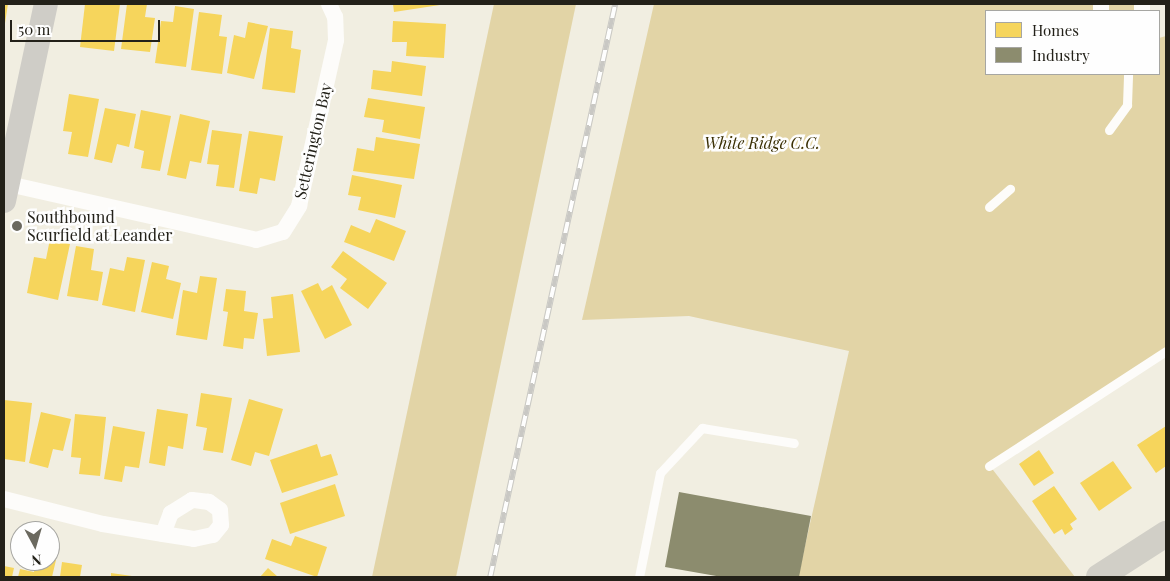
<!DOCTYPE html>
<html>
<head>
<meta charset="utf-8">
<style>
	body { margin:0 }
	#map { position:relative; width:1170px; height:581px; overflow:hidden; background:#f1eee1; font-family:"Playfair Display",serif }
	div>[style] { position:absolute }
	.green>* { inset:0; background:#e2d4a6 }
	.homes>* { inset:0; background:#f6d55c }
	.industry>* { inset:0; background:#8c8c6e }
	.lane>* { height:9px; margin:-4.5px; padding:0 4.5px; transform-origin:4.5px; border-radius:4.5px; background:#fdfcfa }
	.street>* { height:16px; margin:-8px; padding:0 8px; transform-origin:8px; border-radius:8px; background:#fdfcfa }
	.secondary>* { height:24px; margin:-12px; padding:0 12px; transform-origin:12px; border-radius:12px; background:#cfcdc7 }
	.primary>* { height:26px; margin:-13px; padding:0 13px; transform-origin:13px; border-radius:13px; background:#d1cfc7 }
	.rail>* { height:5.5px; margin-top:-2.75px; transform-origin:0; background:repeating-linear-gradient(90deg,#fefefe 0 11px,#c9c8c4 0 22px); box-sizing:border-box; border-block:1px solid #c9c8c4 }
	.dots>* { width:14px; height:14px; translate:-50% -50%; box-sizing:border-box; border:2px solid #fefefe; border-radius:50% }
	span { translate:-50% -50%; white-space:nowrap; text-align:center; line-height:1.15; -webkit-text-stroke:5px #fefefe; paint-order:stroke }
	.street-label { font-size:16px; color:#232119 }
	.park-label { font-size:16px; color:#3a2f03; font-style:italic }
	.poi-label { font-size:16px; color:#232119 }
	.left { translate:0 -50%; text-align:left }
	.frame { position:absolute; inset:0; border:5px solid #232119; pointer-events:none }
	.legend { position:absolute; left:985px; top:10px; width:175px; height:65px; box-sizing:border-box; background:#fefefe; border:1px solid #a6a6a2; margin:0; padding:6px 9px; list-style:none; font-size:15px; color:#232119 }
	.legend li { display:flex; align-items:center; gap:10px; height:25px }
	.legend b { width:25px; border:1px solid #a6a6a2 }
	.north { position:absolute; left:10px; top:521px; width:50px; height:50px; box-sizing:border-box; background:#fefefe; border:1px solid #a6a6a2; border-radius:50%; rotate:174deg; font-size:14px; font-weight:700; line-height:20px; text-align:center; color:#232119 }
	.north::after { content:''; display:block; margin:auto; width:18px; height:22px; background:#6b695f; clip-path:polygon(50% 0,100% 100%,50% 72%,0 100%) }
	.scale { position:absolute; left:10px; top:20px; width:150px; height:22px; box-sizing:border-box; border:2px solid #232119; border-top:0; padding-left:6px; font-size:15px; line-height:18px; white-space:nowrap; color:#232119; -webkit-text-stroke:4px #fefefe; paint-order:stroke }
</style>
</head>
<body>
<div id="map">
	<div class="green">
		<i style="clip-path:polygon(494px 4px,576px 4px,456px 577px,372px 577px)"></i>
		<i style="clip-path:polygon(654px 4px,1142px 4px,1142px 11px,986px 11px,986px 74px,1159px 74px,1159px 38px,1166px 36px,1166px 351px,990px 466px,1075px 577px,798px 577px,849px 351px,689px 316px,582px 320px)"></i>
	</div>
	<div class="homes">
		<i style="clip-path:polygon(4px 4px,8px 4px,5px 23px,4px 23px)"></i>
		<i style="clip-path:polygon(85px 4px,120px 4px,114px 51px,80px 47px)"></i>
		<i style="clip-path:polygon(127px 4px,147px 4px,145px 17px,155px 18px,150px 52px,121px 49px)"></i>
		<i style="clip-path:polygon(393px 4px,440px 4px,440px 5px,394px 12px)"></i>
		<i style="clip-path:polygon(175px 6px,194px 9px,186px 67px,155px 63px,161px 21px,173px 22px)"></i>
		<i style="clip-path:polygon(199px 12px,222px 15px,219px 36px,227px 37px,222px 74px,191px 70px)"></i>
		<i style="clip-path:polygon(393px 21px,446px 24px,444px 58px,406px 56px,407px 42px,392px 42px)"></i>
		<i style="clip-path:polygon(248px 22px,268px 26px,254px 79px,227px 73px,234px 35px,245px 38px)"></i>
		<i style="clip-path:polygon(270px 28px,293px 31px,291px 48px,301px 50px,295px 93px,262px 89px)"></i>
		<i style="clip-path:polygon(392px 61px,426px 66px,422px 96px,371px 89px,373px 70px,391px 72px)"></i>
		<i style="clip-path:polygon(69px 94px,99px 99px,88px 157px,68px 154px,72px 132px,63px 131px)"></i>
		<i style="clip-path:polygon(368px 98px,425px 107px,420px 139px,382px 132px,384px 120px,364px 117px)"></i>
		<i style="clip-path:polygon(105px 108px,136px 114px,129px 147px,117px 144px,112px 163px,94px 159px)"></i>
		<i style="clip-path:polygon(141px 110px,171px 116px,160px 171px,141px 168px,144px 151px,134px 148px)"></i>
		<i style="clip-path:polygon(180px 114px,210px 121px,201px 163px,190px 161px,186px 179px,167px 175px)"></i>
		<i style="clip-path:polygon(212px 130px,242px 134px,234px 188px,216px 186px,219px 165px,207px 164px)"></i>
		<i style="clip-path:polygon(249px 131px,283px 136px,275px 181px,260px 178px,257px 194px,239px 191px)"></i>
		<i style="clip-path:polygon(376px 137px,420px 144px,414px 179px,353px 171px,357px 148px,374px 151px)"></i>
		<i style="clip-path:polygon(352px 175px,402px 185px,395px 218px,358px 210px,361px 197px,348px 195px)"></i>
		<i style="clip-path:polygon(376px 219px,406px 231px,394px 261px,344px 242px,351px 225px,370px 233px)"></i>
		<i style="clip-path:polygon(50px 239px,70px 244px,58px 300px,27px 293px,34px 257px,46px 259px)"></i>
		<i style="clip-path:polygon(76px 246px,94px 249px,91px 270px,103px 272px,98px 301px,67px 296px)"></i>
		<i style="clip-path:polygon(343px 251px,387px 283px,368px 309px,340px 288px,347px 279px,331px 267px)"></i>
		<i style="clip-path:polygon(127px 257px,145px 260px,135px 312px,102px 305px,110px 268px,124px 271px)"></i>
		<i style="clip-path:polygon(152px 262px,169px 266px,166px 279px,181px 283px,173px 319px,141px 312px)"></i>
		<i style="clip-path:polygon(200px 276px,217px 278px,207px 340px,176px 335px,183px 290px,197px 293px)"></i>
		<i style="clip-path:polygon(318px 283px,322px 291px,332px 285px,352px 325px,325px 339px,301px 291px)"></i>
		<i style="clip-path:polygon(226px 289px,246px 291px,244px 311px,258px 313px,254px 339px,244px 338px,243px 349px,223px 346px,228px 312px,223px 311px)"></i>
		<i style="clip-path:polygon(293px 294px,300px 352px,267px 356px,263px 319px,273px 318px,271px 297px)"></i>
		<i style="clip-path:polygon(201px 393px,232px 398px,223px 453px,203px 450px,207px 428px,196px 426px)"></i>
		<i style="clip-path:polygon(249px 399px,283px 409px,269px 456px,255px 452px,251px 466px,231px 460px)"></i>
		<i style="clip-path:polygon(4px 400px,32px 403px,25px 462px,4px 459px)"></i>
		<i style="clip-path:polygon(157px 409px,188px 414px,183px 449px,168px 446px,165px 466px,149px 463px)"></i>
		<i style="clip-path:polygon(41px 412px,71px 419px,63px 451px,53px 449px,48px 468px,29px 463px)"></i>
		<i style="clip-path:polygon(75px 414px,106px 417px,100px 476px,79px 474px,81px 458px,71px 457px)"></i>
		<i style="clip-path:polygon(113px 426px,145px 432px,139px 468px,125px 466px,122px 482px,104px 479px)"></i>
		<i style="clip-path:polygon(1166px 426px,1166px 466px,1156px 473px,1137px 445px)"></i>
		<i style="clip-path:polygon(317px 444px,321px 457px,331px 454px,338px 475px,282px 493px,270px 460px)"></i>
		<i style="clip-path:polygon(1039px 450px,1054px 473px,1034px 486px,1019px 464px)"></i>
		<i style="clip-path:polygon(1113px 461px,1132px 488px,1099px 511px,1080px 483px)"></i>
		<i style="clip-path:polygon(335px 484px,345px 516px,290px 534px,280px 503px)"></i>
		<i style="clip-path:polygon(1054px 486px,1077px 519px,1070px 524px,1073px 529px,1065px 535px,1062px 529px,1054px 534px,1032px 501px)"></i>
		<i style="clip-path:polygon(295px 536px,327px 547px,317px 577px,265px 559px,272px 539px,291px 546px)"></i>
		<i style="clip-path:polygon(50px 559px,56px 560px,52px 577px,18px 577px,20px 569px,34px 572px,36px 561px)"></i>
		<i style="clip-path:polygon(62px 562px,82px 565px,80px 577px,60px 577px)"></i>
		<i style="clip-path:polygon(4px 566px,14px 568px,12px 577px,4px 577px)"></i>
		<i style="clip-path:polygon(268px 568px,278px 577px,260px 577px)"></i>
		<i style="clip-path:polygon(111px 573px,132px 576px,132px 577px,111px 577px)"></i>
	</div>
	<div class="industry">
		<i style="clip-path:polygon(679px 492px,811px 516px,799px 577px,722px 577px,665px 567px)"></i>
	</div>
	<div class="lane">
		<i style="left:1109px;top:130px;width:31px;rotate:-54deg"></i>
		<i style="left:1127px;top:105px;width:31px;rotate:-88deg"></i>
		<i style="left:989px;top:207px;width:28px;rotate:-41deg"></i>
		<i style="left:989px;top:466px;width:211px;rotate:-33deg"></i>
		<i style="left:639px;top:577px;width:106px;rotate:-78.6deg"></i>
		<i style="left:660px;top:473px;width:62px;rotate:-47deg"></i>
		<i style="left:702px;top:428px;width:93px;rotate:9.3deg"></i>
	</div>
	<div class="street">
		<i style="left:1101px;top:11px;width:7px;rotate:-90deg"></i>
		<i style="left:1142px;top:11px;width:7px;rotate:-90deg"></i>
		<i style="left:4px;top:183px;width:258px;rotate:12.7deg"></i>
		<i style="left:256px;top:240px;width:28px;rotate:-17deg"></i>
		<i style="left:283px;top:232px;width:31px;rotate:-58deg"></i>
		<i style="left:299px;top:206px;width:170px;rotate:-77.4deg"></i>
		<i style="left:336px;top:40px;width:23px;rotate:-92deg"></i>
		<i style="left:335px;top:17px;width:14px;rotate:-115deg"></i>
		<i style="left:4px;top:499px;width:102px;rotate:14.2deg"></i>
		<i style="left:103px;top:524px;width:61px;rotate:9.5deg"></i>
		<i style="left:163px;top:534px;width:31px;rotate:9deg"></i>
		<i style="left:194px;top:539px;width:19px;rotate:-12deg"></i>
		<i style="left:213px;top:535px;width:13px;rotate:-51deg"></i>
		<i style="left:221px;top:525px;width:15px;rotate:-94deg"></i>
		<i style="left:220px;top:510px;width:14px;rotate:-144deg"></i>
		<i style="left:209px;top:502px;width:17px;rotate:-173deg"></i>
		<i style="left:192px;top:500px;width:25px;rotate:148deg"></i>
		<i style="left:171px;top:513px;width:22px;rotate:111deg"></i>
	</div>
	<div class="secondary">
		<i style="left:4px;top:201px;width:201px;rotate:-78deg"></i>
	</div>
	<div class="primary">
		<i style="left:1099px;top:577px;width:80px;rotate:-32.7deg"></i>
	</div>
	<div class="rail">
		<i style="left:490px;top:577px;width:586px;rotate:-77.69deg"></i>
	</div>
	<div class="dots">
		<i style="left:17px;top:226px;background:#6b695f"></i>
	</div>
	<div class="street-label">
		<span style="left:313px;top:141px;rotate:-77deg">Setterington Bay</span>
	</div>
	<div class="park-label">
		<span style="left:762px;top:143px">White Ridge C.C.</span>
	</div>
	<div class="poi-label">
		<span class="left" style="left:27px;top:226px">Southbound<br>Scurfield at Leander</span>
	</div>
	<div class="frame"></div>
	<ul class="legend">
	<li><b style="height:14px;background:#f6d55c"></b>Homes</li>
	<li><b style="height:14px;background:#8c8c6e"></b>Industry</li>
	</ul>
	<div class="north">N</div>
	<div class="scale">50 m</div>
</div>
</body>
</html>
